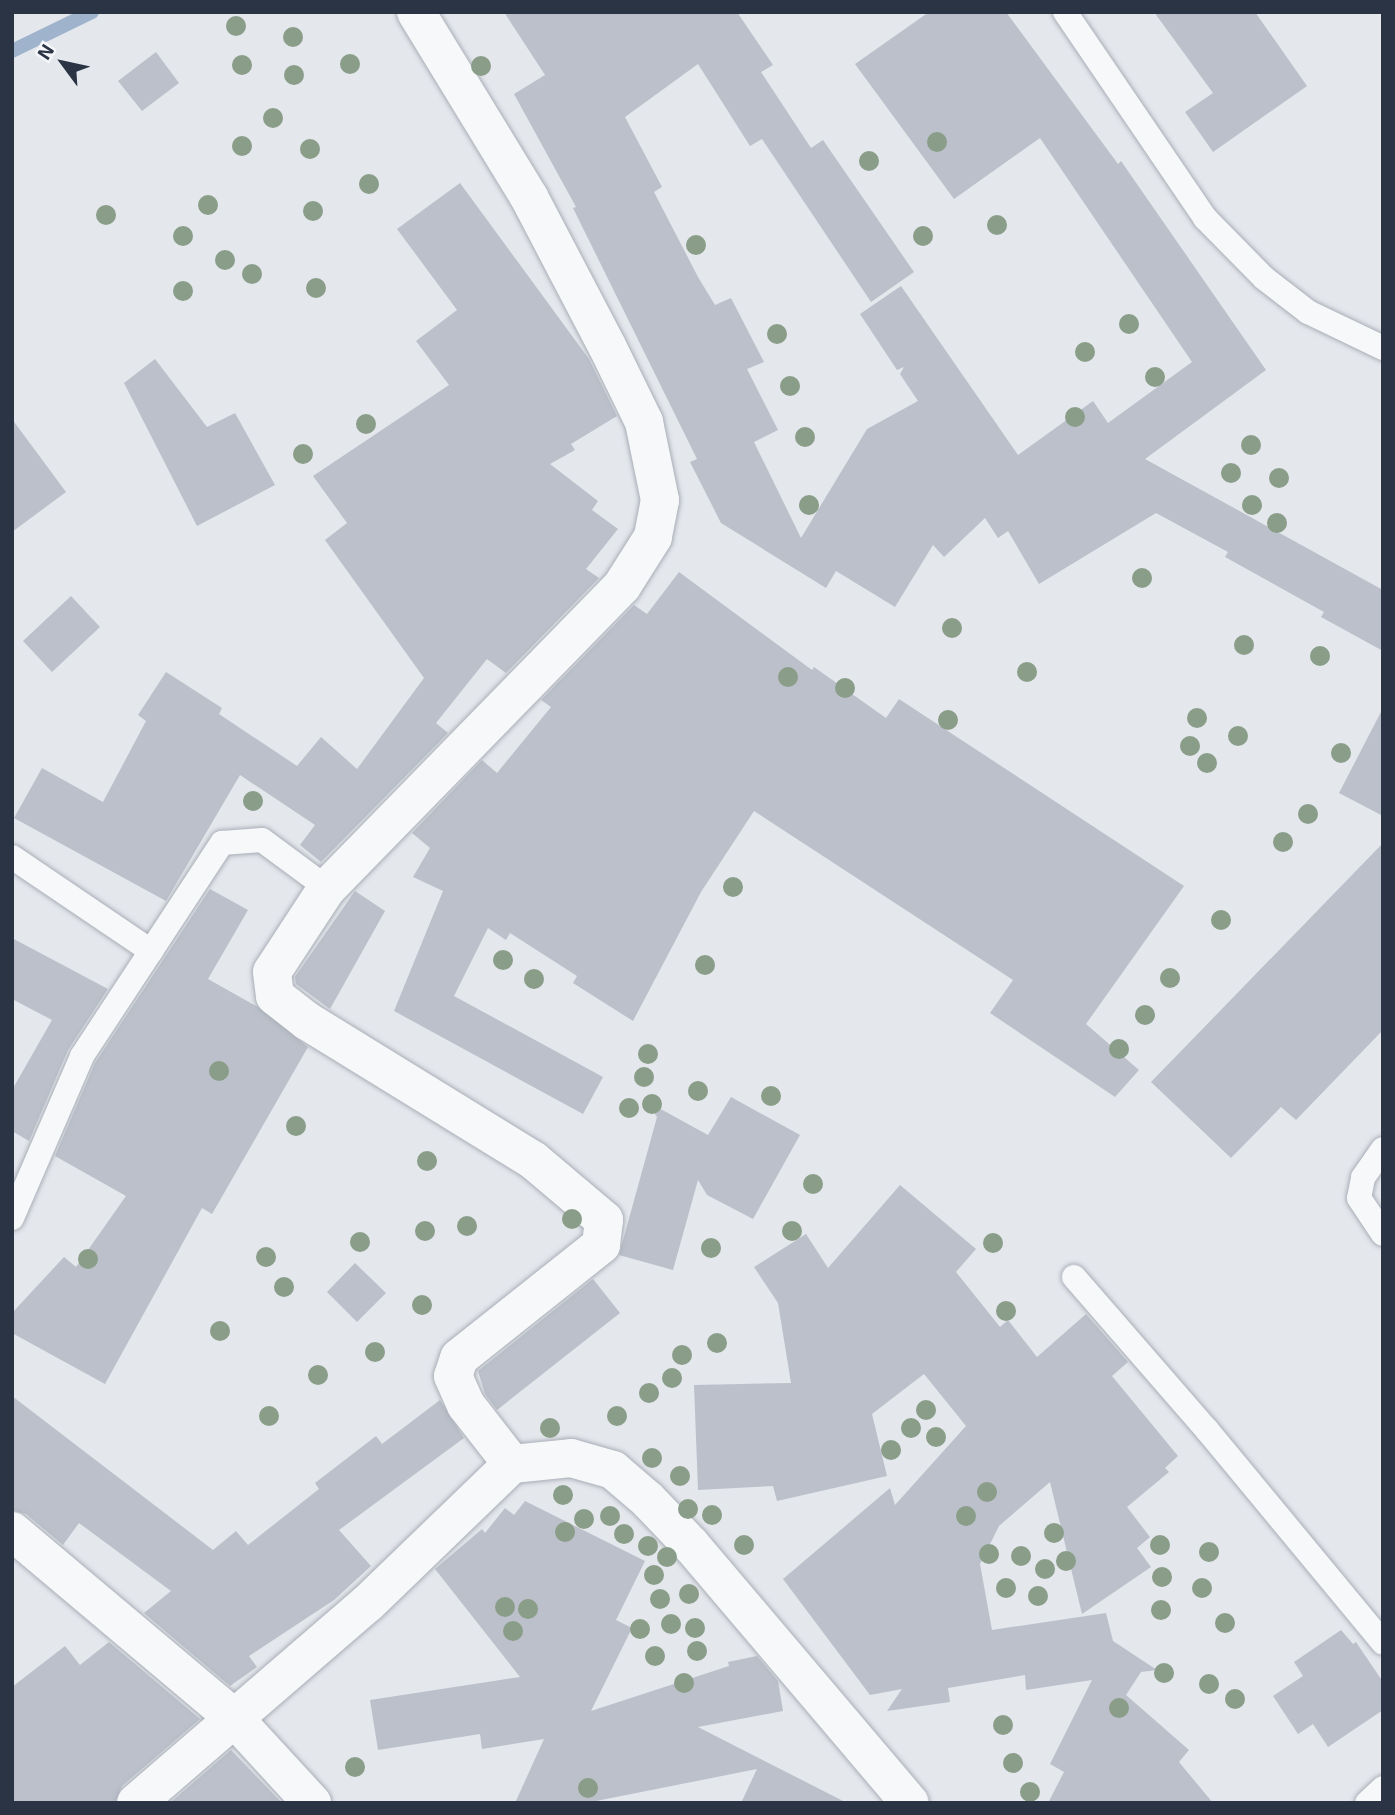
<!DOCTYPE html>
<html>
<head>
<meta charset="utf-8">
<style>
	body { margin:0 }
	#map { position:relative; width:1395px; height:1815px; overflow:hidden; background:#e4e7ec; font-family:"Exo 2",sans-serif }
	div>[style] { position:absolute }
	.stream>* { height:14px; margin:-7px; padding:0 7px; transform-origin:7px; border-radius:7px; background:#9fb4cc }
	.building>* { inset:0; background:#bbc0ca }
	.roads { filter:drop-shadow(0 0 2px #a9aeb7) drop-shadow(0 0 2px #a9aeb7) }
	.service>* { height:24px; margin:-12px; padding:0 12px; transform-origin:12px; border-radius:12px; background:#f7f8fa }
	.minor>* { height:38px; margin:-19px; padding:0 19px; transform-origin:19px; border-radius:19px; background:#f7f8fa }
	.trees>* { width:20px; height:20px; margin:-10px; border-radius:50%; background:#899d89 }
	span { translate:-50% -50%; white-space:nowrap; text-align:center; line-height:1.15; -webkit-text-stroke:5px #f4f6f9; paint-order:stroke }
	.frame { position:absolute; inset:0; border:14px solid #2b3445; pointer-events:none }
	.north { position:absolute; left:28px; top:28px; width:70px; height:70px; -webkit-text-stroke:5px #f4f6f9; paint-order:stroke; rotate:303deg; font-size:19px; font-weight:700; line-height:28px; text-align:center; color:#2b3445 }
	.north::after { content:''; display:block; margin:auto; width:24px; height:32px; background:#2b3445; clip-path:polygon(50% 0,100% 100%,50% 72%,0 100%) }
</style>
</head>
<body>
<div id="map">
	<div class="stream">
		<i style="left:12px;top:51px;width:89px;rotate:-26deg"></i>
	</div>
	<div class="building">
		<i style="clip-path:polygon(504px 12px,737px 12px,773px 65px,761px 72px,811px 148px,823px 140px,914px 272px,871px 302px,762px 139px,750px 146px,698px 64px,625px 117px,662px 187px,654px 192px,698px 277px,715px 305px,731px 298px,764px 362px,747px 369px,778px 430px,754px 442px,801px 538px,867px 429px,918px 401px,900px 374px,904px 367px,897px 370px,860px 314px,901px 286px,1018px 455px,1093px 401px,1108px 423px,1192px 362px,1040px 138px,954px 199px,855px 64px,929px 12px,1006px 12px,1118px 164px,1121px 161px,1266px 370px,1145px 459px,1383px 590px,1383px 651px,1321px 617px,1324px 612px,1225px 557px,1228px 552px,1156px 513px,1039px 584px,1008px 531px,998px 538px,985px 518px,944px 557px,933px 545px,895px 607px,836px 571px,826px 588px,721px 523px,690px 462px,697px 459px,695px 455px,573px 208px,576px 207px,514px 94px,545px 75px)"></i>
		<i style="clip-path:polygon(1154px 12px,1255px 12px,1307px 86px,1213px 152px,1185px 112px,1213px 93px)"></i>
		<i style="clip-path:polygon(156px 52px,179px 83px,142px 111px,118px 81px)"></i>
		<i style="clip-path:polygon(460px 183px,589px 359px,617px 416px,571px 444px,575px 450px,550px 464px,598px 501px,592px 510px,618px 529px,586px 569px,599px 578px,506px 673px,487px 659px,436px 723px,448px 733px,321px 862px,300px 845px,315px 825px,240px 775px,166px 901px,14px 818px,42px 768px,103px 802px,146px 721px,138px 715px,166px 672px,222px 708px,219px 714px,297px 766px,321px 737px,357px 769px,424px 678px,325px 540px,347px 523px,313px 476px,449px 385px,416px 341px,457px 310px,397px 229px)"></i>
		<i style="clip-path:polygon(155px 359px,207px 427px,235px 413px,275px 485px,197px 526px,124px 383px)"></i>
		<i style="clip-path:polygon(12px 419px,66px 492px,12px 532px)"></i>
		<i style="clip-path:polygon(679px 572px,812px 670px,814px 667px,886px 718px,899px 699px,1184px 886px,1086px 1024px,1139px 1070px,1115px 1097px,990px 1013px,1013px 980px,754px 811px,701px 892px,633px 1021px,573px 983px,577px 976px,510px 933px,506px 940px,488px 928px,454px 996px,603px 1077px,583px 1114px,394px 1011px,443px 891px,413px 877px,430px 848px,412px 833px,482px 760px,497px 773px,551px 707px,541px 700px,634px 605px,647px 614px)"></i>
		<i style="clip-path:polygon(71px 596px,100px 627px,52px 672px,23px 641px)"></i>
		<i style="clip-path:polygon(1383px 708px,1383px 816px,1339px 793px)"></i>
		<i style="clip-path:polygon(1383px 843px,1383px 1030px,1296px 1120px,1281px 1107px,1231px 1158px,1151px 1082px)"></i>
		<i style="clip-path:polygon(210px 889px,248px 910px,208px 979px,258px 1007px,308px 1047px,212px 1214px,202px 1208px,105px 1384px,12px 1333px,12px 1313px,64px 1257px,76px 1267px,126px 1196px,55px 1156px,95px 1063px)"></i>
		<i style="clip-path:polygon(355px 891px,385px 911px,330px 1009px,296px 984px,295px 977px)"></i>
		<i style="clip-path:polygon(12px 938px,108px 989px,68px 1050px,29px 1141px,12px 1131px,12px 1090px,52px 1020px,12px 999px)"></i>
		<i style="clip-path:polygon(731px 1097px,800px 1135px,753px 1219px,707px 1195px,698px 1180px,673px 1270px,619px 1255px,657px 1117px,646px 1101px,708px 1135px)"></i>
		<i style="clip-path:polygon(900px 1185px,976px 1249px,956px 1272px,1000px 1327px,1008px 1320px,1037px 1357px,1086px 1314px,1128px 1362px,1112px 1376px,1178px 1456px,1165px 1468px,1169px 1472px,1127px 1507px,1150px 1537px,1137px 1548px,1151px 1567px,1082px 1614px,1050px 1482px,999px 1526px,980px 1564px,992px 1630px,1106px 1613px,1113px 1641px,1157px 1670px,1141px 1672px,1126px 1695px,1189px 1750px,1179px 1762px,1213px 1803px,1048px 1803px,1064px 1772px,1050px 1764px,1092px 1680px,1026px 1690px,1025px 1675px,948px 1688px,950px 1702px,887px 1711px,902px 1689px,870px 1695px,783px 1579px,890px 1488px,895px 1505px,966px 1426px,924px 1374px,872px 1414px,887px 1476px,777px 1501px,773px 1486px,698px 1490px,694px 1385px,791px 1383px,778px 1303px,754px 1267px,806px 1234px,828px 1268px)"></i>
		<i style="clip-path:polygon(355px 1263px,386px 1293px,357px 1322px,327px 1292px)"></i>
		<i style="clip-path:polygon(593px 1279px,620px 1313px,497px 1410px,485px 1394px,478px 1371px)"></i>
		<i style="clip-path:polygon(12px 1396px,213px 1550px,236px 1531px,248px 1545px,319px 1489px,315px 1483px,376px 1436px,382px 1444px,440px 1400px,464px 1438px,339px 1530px,371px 1566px,334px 1600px,249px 1656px,257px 1667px,230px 1686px,144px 1613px,171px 1591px,79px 1523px,63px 1545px,26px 1514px,12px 1510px)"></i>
		<i style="clip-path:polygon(525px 1501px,645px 1561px,616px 1620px,632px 1628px,591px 1711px,729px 1666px,728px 1662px,757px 1656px,778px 1681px,783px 1711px,698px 1727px,847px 1803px,741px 1803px,757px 1769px,586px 1803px,515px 1803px,544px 1739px,482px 1749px,480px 1734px,378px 1750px,370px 1700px,520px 1677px,435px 1569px,482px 1529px,485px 1533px,505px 1508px,514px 1515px)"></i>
		<i style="clip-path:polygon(1341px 1630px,1353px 1644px,1356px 1642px,1383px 1682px,1383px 1710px,1328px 1747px,1313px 1724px,1298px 1734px,1273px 1696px,1303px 1676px,1294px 1662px)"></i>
		<i style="clip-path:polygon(109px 1642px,200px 1719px,122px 1786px,115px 1803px,12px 1803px,12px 1687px,65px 1646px,80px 1665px)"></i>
		<i style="clip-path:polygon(231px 1750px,282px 1803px,170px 1803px)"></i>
	</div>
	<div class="roads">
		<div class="service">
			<i style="left:1065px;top:12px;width:249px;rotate:55.8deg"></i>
			<i style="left:1205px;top:218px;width:84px;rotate:45.5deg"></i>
			<i style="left:1264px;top:278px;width:56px;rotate:37.7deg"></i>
			<i style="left:1308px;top:312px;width:83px;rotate:25.6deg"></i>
			<i style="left:12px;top:857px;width:168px;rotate:34.1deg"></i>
			<i style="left:1383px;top:1149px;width:35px;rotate:125deg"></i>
			<i style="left:1363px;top:1178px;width:20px;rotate:101deg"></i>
			<i style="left:1359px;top:1198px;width:43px;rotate:56.3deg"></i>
			<i style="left:12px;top:1218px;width:176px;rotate:-66.6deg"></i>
			<i style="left:82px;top:1056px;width:255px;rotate:-56.7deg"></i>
			<i style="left:222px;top:843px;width:40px;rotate:-4.3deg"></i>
			<i style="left:262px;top:840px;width:81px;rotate:36.4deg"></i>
			<i style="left:1074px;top:1277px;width:203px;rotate:49deg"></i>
			<i style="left:1207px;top:1430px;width:276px;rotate:50.4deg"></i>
			<i style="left:1367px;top:1803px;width:22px;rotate:-43deg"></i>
		</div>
		<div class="minor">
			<i style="left:416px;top:12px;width:217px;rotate:58.6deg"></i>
			<i style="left:529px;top:197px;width:168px;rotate:62.4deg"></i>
			<i style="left:607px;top:346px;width:85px;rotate:64deg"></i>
			<i style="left:644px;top:422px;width:80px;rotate:78.4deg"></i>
			<i style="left:660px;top:500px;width:38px;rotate:101deg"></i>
			<i style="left:653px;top:537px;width:58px;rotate:122.3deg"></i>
			<i style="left:622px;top:586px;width:422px;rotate:134.3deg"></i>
			<i style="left:327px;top:888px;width:100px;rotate:123.2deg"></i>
			<i style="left:272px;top:972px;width:24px;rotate:83deg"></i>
			<i style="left:275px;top:996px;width:41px;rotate:38deg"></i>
			<i style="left:307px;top:1021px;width:265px;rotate:31.6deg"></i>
			<i style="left:533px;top:1160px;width:93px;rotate:40.2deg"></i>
			<i style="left:604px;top:1220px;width:25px;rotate:97deg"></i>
			<i style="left:601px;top:1245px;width:181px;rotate:141.5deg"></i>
			<i style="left:459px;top:1358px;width:19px;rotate:108deg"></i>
			<i style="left:453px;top:1376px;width:32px;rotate:66deg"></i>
			<i style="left:466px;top:1405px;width:75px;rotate:52.1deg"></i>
			<i style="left:12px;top:1531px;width:289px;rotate:40.1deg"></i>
			<i style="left:233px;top:1717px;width:117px;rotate:47.4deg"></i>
			<i style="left:136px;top:1803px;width:306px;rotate:-40.8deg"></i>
			<i style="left:368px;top:1603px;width:200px;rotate:-44deg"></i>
			<i style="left:512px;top:1464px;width:59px;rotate:-5.8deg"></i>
			<i style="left:571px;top:1458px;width:44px;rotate:15.9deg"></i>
			<i style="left:613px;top:1470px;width:46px;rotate:40.6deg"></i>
			<i style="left:648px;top:1500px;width:62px;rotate:46.3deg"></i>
			<i style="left:691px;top:1545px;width:338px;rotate:49.7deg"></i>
		</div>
	</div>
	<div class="trees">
		<i style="left:236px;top:26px"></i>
		<i style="left:293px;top:37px"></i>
		<i style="left:350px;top:64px"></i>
		<i style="left:242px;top:65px"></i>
		<i style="left:481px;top:66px"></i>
		<i style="left:294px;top:75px"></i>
		<i style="left:273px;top:118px"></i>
		<i style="left:937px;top:142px"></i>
		<i style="left:242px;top:146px"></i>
		<i style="left:310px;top:149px"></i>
		<i style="left:869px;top:161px"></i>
		<i style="left:369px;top:184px"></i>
		<i style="left:208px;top:205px"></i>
		<i style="left:313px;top:211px"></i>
		<i style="left:106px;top:215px"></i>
		<i style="left:997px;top:225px"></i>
		<i style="left:183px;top:236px"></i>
		<i style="left:923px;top:236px"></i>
		<i style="left:696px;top:245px"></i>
		<i style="left:225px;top:260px"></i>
		<i style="left:252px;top:274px"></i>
		<i style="left:316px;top:288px"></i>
		<i style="left:183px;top:291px"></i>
		<i style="left:1129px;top:324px"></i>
		<i style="left:777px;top:334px"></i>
		<i style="left:1085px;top:352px"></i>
		<i style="left:1155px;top:377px"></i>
		<i style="left:790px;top:386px"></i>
		<i style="left:1075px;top:417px"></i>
		<i style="left:366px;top:424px"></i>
		<i style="left:805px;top:437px"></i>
		<i style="left:1251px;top:445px"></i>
		<i style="left:303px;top:454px"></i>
		<i style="left:1231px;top:473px"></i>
		<i style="left:1279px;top:478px"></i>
		<i style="left:809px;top:505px"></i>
		<i style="left:1252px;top:505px"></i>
		<i style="left:1277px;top:523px"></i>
		<i style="left:1142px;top:578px"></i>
		<i style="left:952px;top:628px"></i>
		<i style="left:1244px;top:645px"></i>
		<i style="left:1320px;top:656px"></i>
		<i style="left:1027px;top:672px"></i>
		<i style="left:788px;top:677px"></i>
		<i style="left:845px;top:688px"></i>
		<i style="left:1197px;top:718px"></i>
		<i style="left:948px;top:720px"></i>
		<i style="left:1238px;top:736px"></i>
		<i style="left:1190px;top:746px"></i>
		<i style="left:1341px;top:753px"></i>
		<i style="left:1207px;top:763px"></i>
		<i style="left:253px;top:801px"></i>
		<i style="left:1308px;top:814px"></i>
		<i style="left:1283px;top:842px"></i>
		<i style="left:733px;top:887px"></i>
		<i style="left:1221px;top:920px"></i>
		<i style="left:503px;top:960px"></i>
		<i style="left:705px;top:965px"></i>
		<i style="left:1170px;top:978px"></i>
		<i style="left:534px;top:979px"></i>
		<i style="left:1145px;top:1015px"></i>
		<i style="left:1119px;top:1049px"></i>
		<i style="left:648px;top:1054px"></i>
		<i style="left:219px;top:1071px"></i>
		<i style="left:644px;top:1077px"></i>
		<i style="left:698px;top:1091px"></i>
		<i style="left:771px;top:1096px"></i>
		<i style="left:652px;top:1104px"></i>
		<i style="left:629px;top:1108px"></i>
		<i style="left:296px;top:1126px"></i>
		<i style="left:427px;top:1161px"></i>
		<i style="left:813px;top:1184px"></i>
		<i style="left:572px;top:1219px"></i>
		<i style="left:467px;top:1226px"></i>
		<i style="left:425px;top:1231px"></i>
		<i style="left:792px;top:1231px"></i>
		<i style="left:360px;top:1242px"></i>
		<i style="left:993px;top:1243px"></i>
		<i style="left:711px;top:1248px"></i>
		<i style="left:266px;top:1257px"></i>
		<i style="left:88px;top:1259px"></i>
		<i style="left:284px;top:1287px"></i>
		<i style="left:422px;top:1305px"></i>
		<i style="left:1006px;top:1311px"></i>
		<i style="left:220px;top:1331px"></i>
		<i style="left:717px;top:1343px"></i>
		<i style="left:375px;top:1352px"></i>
		<i style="left:682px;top:1355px"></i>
		<i style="left:318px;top:1375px"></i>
		<i style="left:672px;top:1378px"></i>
		<i style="left:649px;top:1393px"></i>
		<i style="left:926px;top:1410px"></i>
		<i style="left:269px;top:1416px"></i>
		<i style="left:617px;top:1416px"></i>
		<i style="left:550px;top:1428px"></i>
		<i style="left:911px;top:1428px"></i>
		<i style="left:936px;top:1437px"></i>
		<i style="left:891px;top:1450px"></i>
		<i style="left:652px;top:1458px"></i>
		<i style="left:680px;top:1476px"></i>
		<i style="left:987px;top:1492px"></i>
		<i style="left:563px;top:1495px"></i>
		<i style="left:688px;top:1509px"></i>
		<i style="left:712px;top:1515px"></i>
		<i style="left:610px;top:1516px"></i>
		<i style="left:966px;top:1516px"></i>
		<i style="left:584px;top:1519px"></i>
		<i style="left:565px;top:1532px"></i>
		<i style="left:1054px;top:1533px"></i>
		<i style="left:624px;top:1534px"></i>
		<i style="left:744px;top:1545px"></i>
		<i style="left:1160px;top:1545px"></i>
		<i style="left:648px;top:1546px"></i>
		<i style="left:1209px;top:1552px"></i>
		<i style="left:989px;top:1554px"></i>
		<i style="left:1021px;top:1556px"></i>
		<i style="left:667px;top:1557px"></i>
		<i style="left:1066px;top:1561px"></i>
		<i style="left:1045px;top:1569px"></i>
		<i style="left:654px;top:1575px"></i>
		<i style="left:1162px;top:1577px"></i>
		<i style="left:1006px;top:1588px"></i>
		<i style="left:1202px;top:1588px"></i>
		<i style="left:689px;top:1594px"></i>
		<i style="left:1038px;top:1596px"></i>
		<i style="left:660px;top:1599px"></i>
		<i style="left:505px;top:1607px"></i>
		<i style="left:528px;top:1609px"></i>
		<i style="left:1161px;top:1610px"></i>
		<i style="left:1225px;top:1623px"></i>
		<i style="left:671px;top:1624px"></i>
		<i style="left:695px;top:1628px"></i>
		<i style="left:640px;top:1629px"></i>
		<i style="left:513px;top:1631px"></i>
		<i style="left:697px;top:1651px"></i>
		<i style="left:655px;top:1656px"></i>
		<i style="left:1164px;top:1673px"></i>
		<i style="left:684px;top:1683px"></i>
		<i style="left:1209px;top:1684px"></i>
		<i style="left:1235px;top:1699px"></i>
		<i style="left:1119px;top:1708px"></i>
		<i style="left:1003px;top:1725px"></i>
		<i style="left:1013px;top:1763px"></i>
		<i style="left:355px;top:1767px"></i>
		<i style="left:588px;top:1788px"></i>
		<i style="left:1030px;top:1792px"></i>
	</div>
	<div class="frame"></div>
	<div class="north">N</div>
</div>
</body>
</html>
